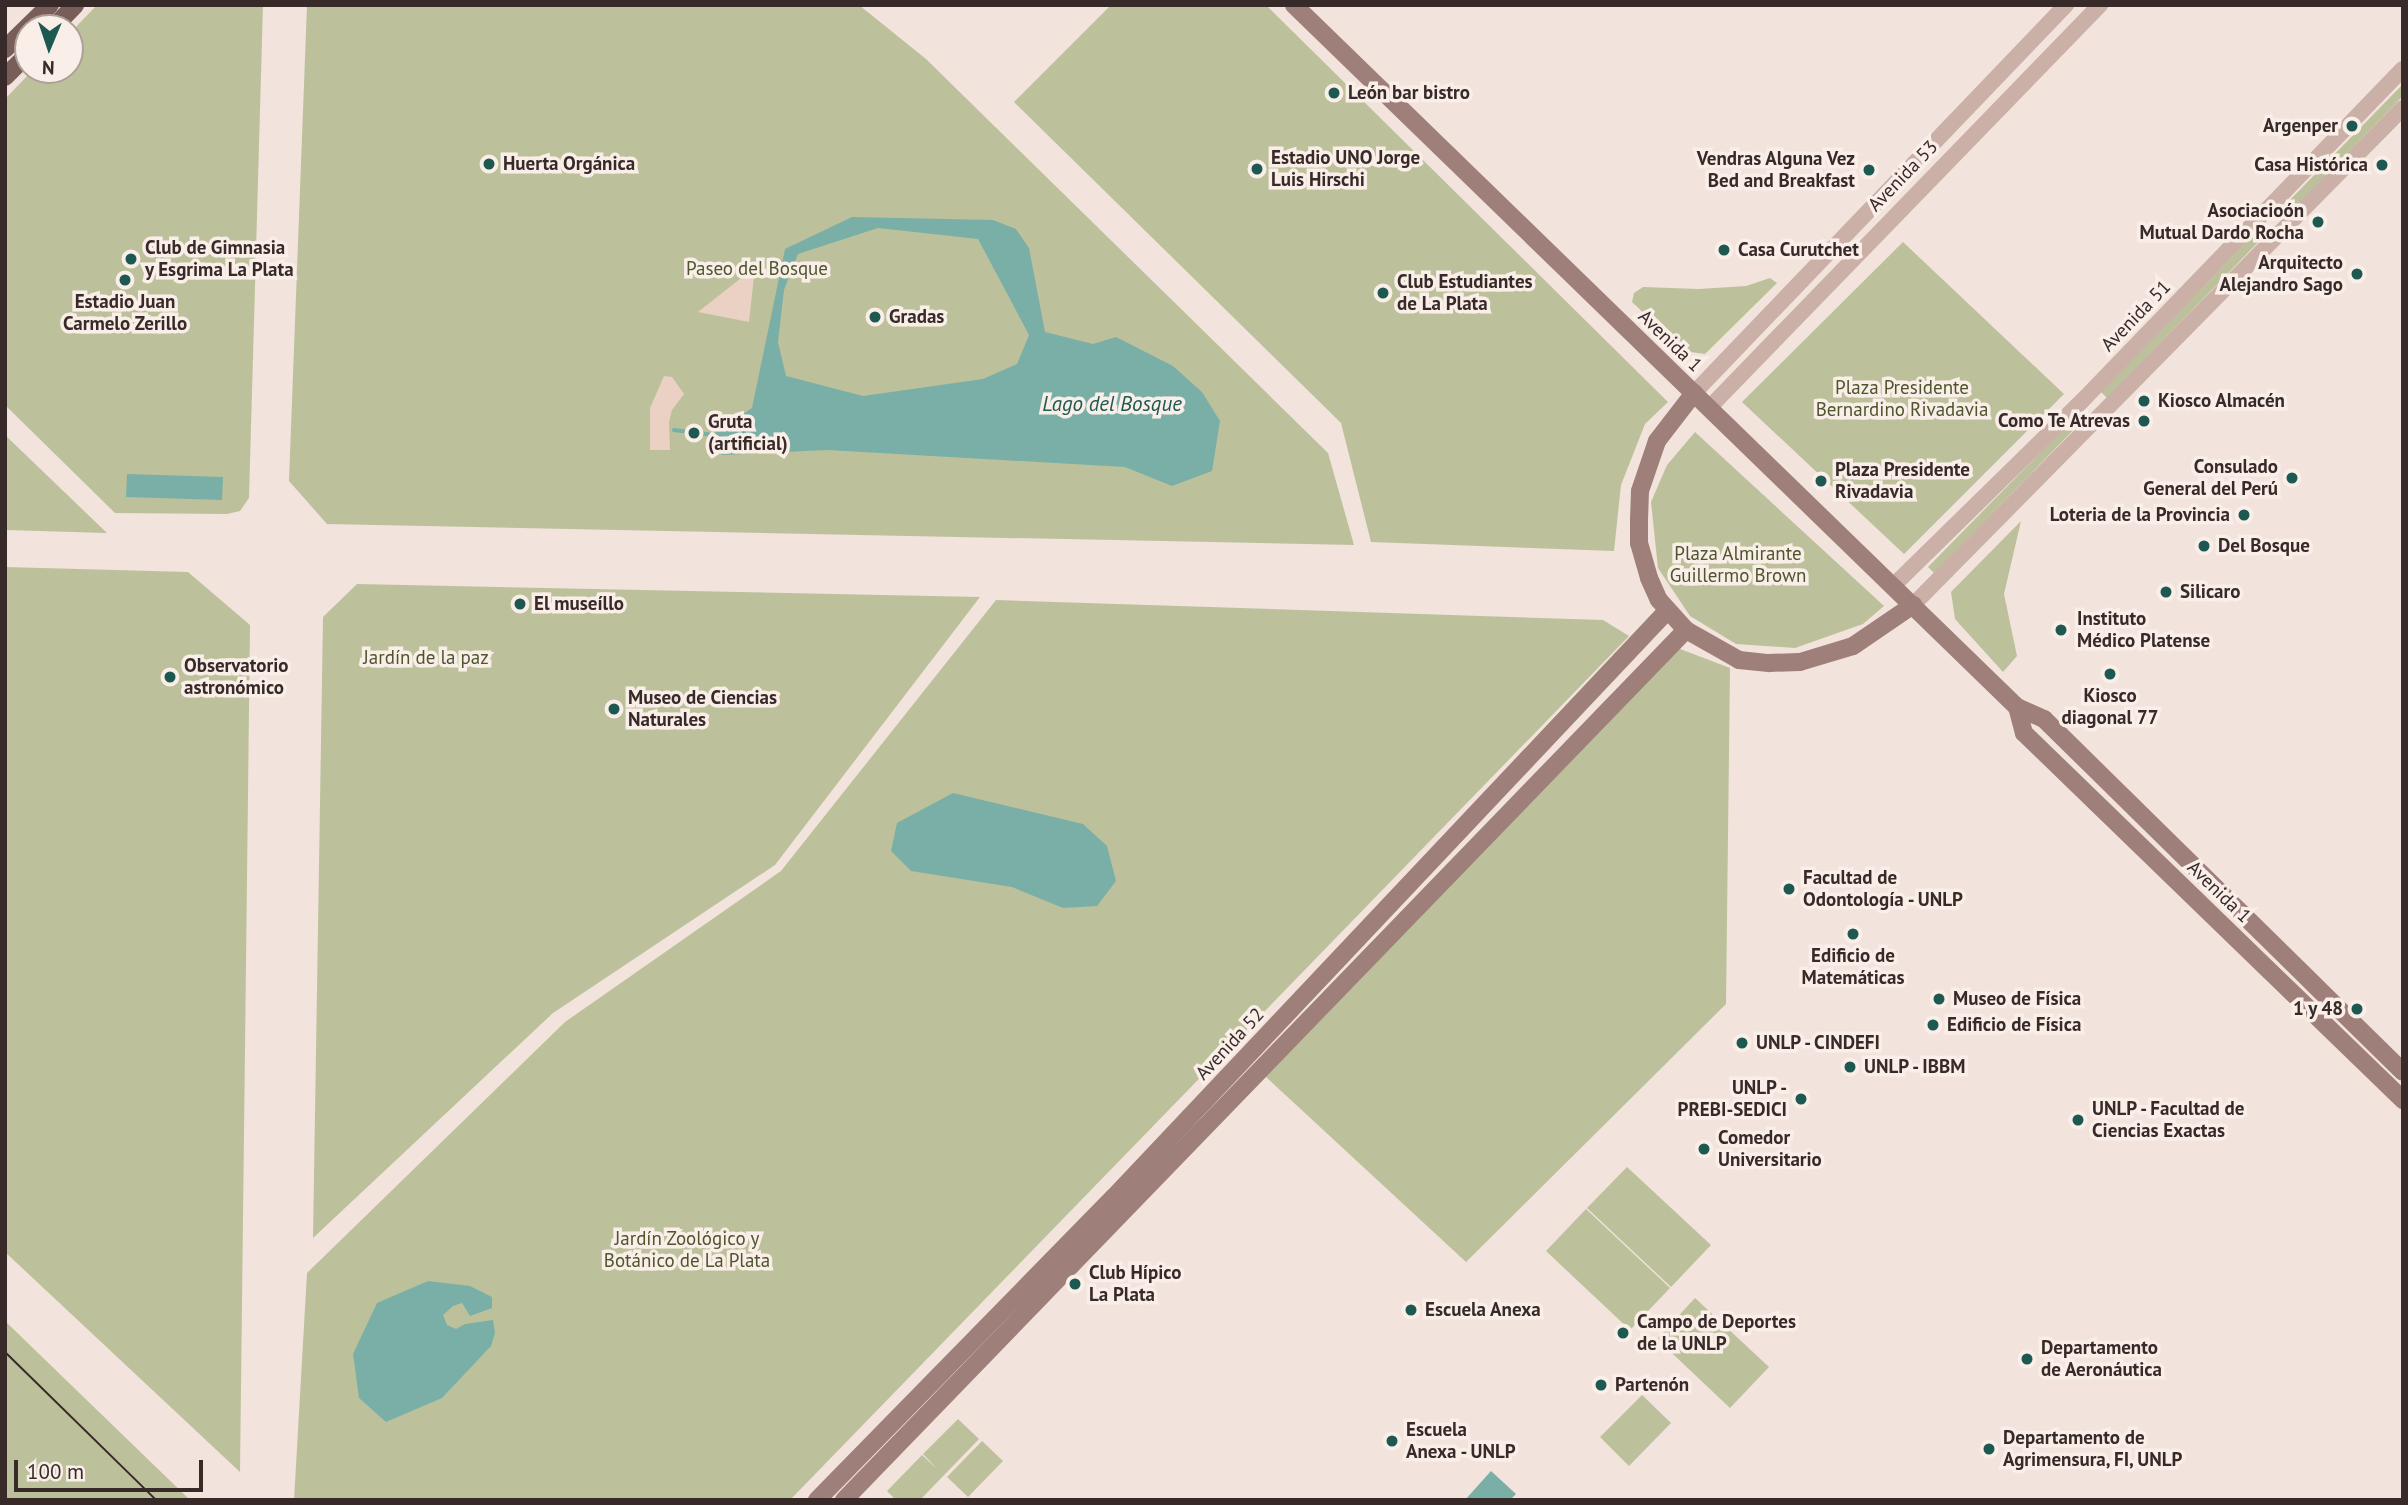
<!DOCTYPE html>
<html>
<head>
<meta charset="utf-8">
<style>
	body { margin:0 }
	#map { position:relative; width:2408px; height:1505px; overflow:hidden; background:#f2e3dc; font-family:"PT Sans",sans-serif }
	div>[style] { position:absolute }
	.green>* { inset:0; background:#bcc19b }
	.plaza>* { inset:0; background:#ead1c3 }
	.water>* { inset:0; background:#7aafa7 }
	.stream>* { height:3.5px; margin:-1.75px; padding:0 1.75px; transform-origin:1.75px; border-radius:1.75px; background:#7aafa7 }
	.tertiary>* { height:16px; margin:-8px; padding:0 8px; transform-origin:8px; border-radius:8px; background:#cab0a7 }
	.secondary>* { height:18px; margin:-9px; padding:0 9px; transform-origin:9px; border-radius:9px; background:#9e7f79 }
	.primary>* { height:18px; margin:-9px; padding:0 9px; transform-origin:9px; border-radius:9px; background:#795d59 }
	.tram>* { height:2px; margin:-1px; padding:0 1px; transform-origin:1px; border-radius:1px; background:#372a28 }
	.dots>* { width:19px; height:19px; translate:-50% -50%; box-sizing:border-box; border:4px solid #faeee8; border-radius:50% }
	span { translate:-50% -50%; white-space:nowrap; text-align:center; line-height:1.15; -webkit-text-stroke:7px #faeee8; paint-order:stroke }
	.poi-label { font-size:19px; color:#372a28; font-weight:700 }
	.left { translate:0 -50%; text-align:left }
	.right { translate:-100% -50%; text-align:right }
	.street-label { font-size:19px; color:#372a28 }
	.park-label { font-size:19px; color:#4e552c }
	.water-label { font-size:21px; color:#1d5951; font-style:italic }
	.frame { position:absolute; inset:0; border:7px solid #372a28; pointer-events:none }
	.north { position:absolute; left:14px; top:14px; width:70px; height:70px; box-sizing:border-box; background:#faeee8; border:2px solid #aca09b; border-radius:50%; rotate:182deg; font-size:19px; font-weight:700; line-height:28px; text-align:center; color:#372a28 }
	.north::after { content:''; display:block; margin:auto; width:24px; height:32px; background:#1d5951; clip-path:polygon(50% 0,100% 100%,50% 72%,0 100%) }
	.scale { position:absolute; left:14px; top:1460px; width:189px; height:32px; box-sizing:border-box; border:4px solid #372a28; border-top:0; padding-left:9px; font-size:21px; line-height:24px; white-space:nowrap; color:#372a28; -webkit-text-stroke:5px #faeee8; paint-order:stroke }
</style>
</head>
<body>
<div id="map">
	<div class="green">
		<i style="clip-path:polygon(97px 5px,263px 5px,249px 498px,240px 511px,227px 514px,115px 513px,5px 405px,5px 99px,33px 70px,70px 70px,70px 33px)"></i>
		<i style="clip-path:polygon(307px 5px,859px 5px,926px 59px,1328px 453px,1354px 545px,327px 524px,289px 481px)"></i>
		<i style="clip-path:polygon(1111px 5px,1266px 5px,1668px 402px,1645px 424px,1621px 485px,1614px 551px,1371px 542px,1341px 423px,1014px 102px)"></i>
		<i style="clip-path:polygon(2403px 84px,2403px 96px,2292px 210px,2286px 204px)"></i>
		<i style="clip-path:polygon(2262px 226px,2268px 232px,2107px 398px,2101px 392px)"></i>
		<i style="clip-path:polygon(1903px 242px,2064px 394px,1904px 554px,1742px 402px)"></i>
		<i style="clip-path:polygon(1770px 278px,1777px 283px,1705px 354px,1684px 351px,1632px 302px,1634px 293px,1643px 287px,1699px 289px,1746px 286px)"></i>
		<i style="clip-path:polygon(2081px 411px,2087px 416px,1934px 573px,1928px 567px)"></i>
		<i style="clip-path:polygon(1695px 432px,1884px 606px,1863px 624px,1795px 648px,1736px 644px,1690px 616px,1658px 568px,1651px 502px,1667px 465px)"></i>
		<i style="clip-path:polygon(5px 435px,107px 533px,5px 530px)"></i>
		<i style="clip-path:polygon(2021px 521px,2004px 594px,2017px 656px,2003px 672px,1955px 619px,1951px 592px)"></i>
		<i style="clip-path:polygon(5px 567px,188px 572px,250px 625px,240px 1472px,5px 1252px)"></i>
		<i style="clip-path:polygon(357px 584px,980px 597px,775px 865px,553px 1013px,313px 1238px,323px 617px)"></i>
		<i style="clip-path:polygon(996px 600px,1603px 620px,1629px 636px,790px 1500px,294px 1500px,307px 1273px,565px 1022px,781px 871px)"></i>
		<i style="clip-path:polygon(1675px 647px,1730px 668px,1726px 1004px,1466px 1262px,1265px 1076px)"></i>
		<i style="clip-path:polygon(1627px 1167px,1711px 1245px,1671px 1287px,1587px 1208px)"></i>
		<i style="clip-path:polygon(1586px 1209px,1670px 1288px,1630px 1330px,1546px 1251px)"></i>
		<i style="clip-path:polygon(1695px 1298px,1769px 1367px,1730px 1408px,1657px 1339px)"></i>
		<i style="clip-path:polygon(5px 1321px,190px 1500px,5px 1500px)"></i>
		<i style="clip-path:polygon(1642px 1395px,1671px 1423px,1629px 1466px,1600px 1437px)"></i>
		<i style="clip-path:polygon(958px 1419px,979px 1439px,920px 1500px,896px 1500px,887px 1491px,922px 1455px,938px 1470px,923px 1454px)"></i>
		<i style="clip-path:polygon(982px 1441px,1003px 1461px,968px 1497px,947px 1477px)"></i>
	</div>
	<div class="plaza">
		<i style="clip-path:polygon(755px 267px,749px 322px,698px 312px)"></i>
		<i style="clip-path:polygon(664px 376px,672px 377px,684px 394px,672px 410px,669px 422px,670px 450px,650px 450px,650px 408px)"></i>
	</div>
	<div class="water">
		<i style="clip-path:polygon(evenodd,852px 217px,993px 220px,1016px 229px,1029px 248px,1045px 332px,1093px 344px,1116px 337px,1173px 366px,1202px 392px,1220px 421px,1212px 471px,1172px 486px,1125px 467px,828px 450px,722px 455px,712px 435px,752px 408px,785px 249px,852px 217px,878px 228px,978px 239px,1029px 335px,1017px 364px,983px 379px,863px 396px,786px 376px,778px 342px,784px 290px,798px 254px,878px 228px)"></i>
		<i style="clip-path:polygon(127px 474px,223px 477px,222px 500px,126px 497px)"></i>
		<i style="clip-path:polygon(953px 793px,1083px 824px,1107px 846px,1116px 881px,1097px 906px,1063px 908px,1012px 887px,911px 871px,891px 851px,897px 823px)"></i>
		<i style="clip-path:polygon(428px 1281px,470px 1286px,492px 1297px,492px 1308px,470px 1316px,462px 1303px,453px 1306px,443px 1315px,447px 1325px,456px 1329px,465px 1324px,493px 1320px,495px 1333px,491px 1346px,442px 1398px,386px 1422px,359px 1398px,353px 1354px,377px 1303px)"></i>
		<i style="clip-path:polygon(1491px 1471px,1516px 1494px,1510px 1500px,1465px 1500px)"></i>
	</div>
	<div class="stream">
		<i style="left:674px;top:430px;width:38px;rotate:7deg"></i>
	</div>
	<div class="tertiary">
		<i style="left:1694px;top:393px;width:538px;rotate:-46.21deg"></i>
		<i style="left:1709px;top:408px;width:562px;rotate:-45.87deg"></i>
		<i style="left:1893px;top:586px;width:264px;rotate:-44.4deg"></i>
		<i style="left:2082px;top:401px;width:462px;rotate:-46deg"></i>
		<i style="left:1913px;top:605px;width:698px;rotate:-45.41deg"></i>
	</div>
	<div class="secondary">
		<i style="left:1294px;top:5px;width:1008px;rotate:44.16deg"></i>
		<i style="left:2017px;top:707px;width:30px;rotate:24deg"></i>
		<i style="left:2044px;top:719px;width:503px;rotate:44.52deg"></i>
		<i style="left:1694px;top:393px;width:61px;rotate:127.6deg"></i>
		<i style="left:1657px;top:441px;width:53px;rotate:108.8deg"></i>
		<i style="left:1640px;top:491px;width:28px;rotate:92deg"></i>
		<i style="left:1639px;top:519px;width:24px;rotate:90deg"></i>
		<i style="left:1639px;top:543px;width:36px;rotate:74deg"></i>
		<i style="left:1649px;top:578px;width:24px;rotate:66deg"></i>
		<i style="left:1659px;top:600px;width:40px;rotate:48deg"></i>
		<i style="left:1686px;top:630px;width:61px;rotate:29.5deg"></i>
		<i style="left:1739px;top:660px;width:30px;rotate:6deg"></i>
		<i style="left:1769px;top:663px;width:31px;rotate:-2deg"></i>
		<i style="left:1800px;top:662px;width:55px;rotate:-16.8deg"></i>
		<i style="left:1853px;top:646px;width:73px;rotate:-34.3deg"></i>
		<i style="left:2017px;top:707px;width:27px;rotate:75deg"></i>
		<i style="left:2024px;top:733px;width:528px;rotate:44.08deg"></i>
		<i style="left:817px;top:1500px;width:424px;rotate:-45.6deg"></i>
		<i style="left:1114px;top:1197px;width:806px;rotate:-46.66deg"></i>
		<i style="left:844px;top:1500px;width:1211px;rotate:-45.94deg"></i>
	</div>
	<div class="primary">
		<i style="left:53px;top:28px;width:32px;rotate:-46deg"></i>
		<i style="left:5px;top:49px;width:63px;rotate:-44.4deg"></i>
		<i style="left:5px;top:77px;width:33px;rotate:-45deg"></i>
	</div>
	<div class="tram">
		<i style="left:5px;top:1352px;width:211px;rotate:44.4deg"></i>
		<i style="left:2342px;top:1500px;width:36px"></i>
	</div>
	<div class="dots">
		<i style="left:1334px;top:93px;background:#1d5951"></i>
		<i style="left:2352px;top:126px;background:#1d5951"></i>
		<i style="left:489px;top:164px;background:#1d5951"></i>
		<i style="left:2382px;top:165px;background:#1d5951"></i>
		<i style="left:1257px;top:169px;background:#1d5951"></i>
		<i style="left:1869px;top:170px;background:#1d5951"></i>
		<i style="left:2318px;top:222px;background:#1d5951"></i>
		<i style="left:1724px;top:250px;background:#1d5951"></i>
		<i style="left:131px;top:259px;background:#1d5951"></i>
		<i style="left:2357px;top:274px;background:#1d5951"></i>
		<i style="left:125px;top:280px;background:#1d5951"></i>
		<i style="left:1383px;top:293px;background:#1d5951"></i>
		<i style="left:875px;top:317px;background:#1d5951"></i>
		<i style="left:2144px;top:401px;background:#1d5951"></i>
		<i style="left:2144px;top:421px;background:#1d5951"></i>
		<i style="left:694px;top:433px;background:#1d5951"></i>
		<i style="left:2292px;top:478px;background:#1d5951"></i>
		<i style="left:1821px;top:481px;background:#1d5951"></i>
		<i style="left:2244px;top:515px;background:#1d5951"></i>
		<i style="left:2204px;top:546px;background:#1d5951"></i>
		<i style="left:2166px;top:592px;background:#1d5951"></i>
		<i style="left:520px;top:604px;background:#1d5951"></i>
		<i style="left:2061px;top:630px;background:#1d5951"></i>
		<i style="left:2110px;top:674px;background:#1d5951"></i>
		<i style="left:170px;top:677px;background:#1d5951"></i>
		<i style="left:614px;top:709px;background:#1d5951"></i>
		<i style="left:1789px;top:889px;background:#1d5951"></i>
		<i style="left:1853px;top:934px;background:#1d5951"></i>
		<i style="left:1939px;top:999px;background:#1d5951"></i>
		<i style="left:2357px;top:1009px;background:#1d5951"></i>
		<i style="left:1933px;top:1025px;background:#1d5951"></i>
		<i style="left:1742px;top:1043px;background:#1d5951"></i>
		<i style="left:1850px;top:1067px;background:#1d5951"></i>
		<i style="left:1801px;top:1099px;background:#1d5951"></i>
		<i style="left:2078px;top:1120px;background:#1d5951"></i>
		<i style="left:1704px;top:1149px;background:#1d5951"></i>
		<i style="left:1075px;top:1284px;background:#1d5951"></i>
		<i style="left:1411px;top:1310px;background:#1d5951"></i>
		<i style="left:1623px;top:1333px;background:#1d5951"></i>
		<i style="left:2027px;top:1359px;background:#1d5951"></i>
		<i style="left:1601px;top:1385px;background:#1d5951"></i>
		<i style="left:1392px;top:1441px;background:#1d5951"></i>
		<i style="left:1989px;top:1449px;background:#1d5951"></i>
	</div>
	<div class="poi-label">
		<span class="left" style="left:1348px;top:93px">León bar bistro</span>
		<span class="right" style="left:2338px;top:126px">Argenper</span>
		<span class="left" style="left:1271px;top:169px">Estadio UNO Jorge<br>Luis Hirschi</span>
		<span class="right" style="left:1855px;top:170px">Vendras Alguna Vez<br>Bed and Breakfast</span>
		<span class="left" style="left:503px;top:164px">Huerta Orgánica</span>
		<span class="right" style="left:2368px;top:165px">Casa Histórica</span>
		<span class="right" style="left:2304px;top:222px">Asociacioón<br>Mutual Dardo Rocha</span>
		<span class="left" style="left:145px;top:259px">Club de Gimnasia<br>y Esgrima La Plata</span>
		<span class="left" style="left:1738px;top:250px">Casa Curutchet</span>
		<span class="right" style="left:2343px;top:274px">Arquitecto<br>Alejandro Sago</span>
		<span class="left" style="left:1397px;top:293px">Club Estudiantes<br>de La Plata</span>
		<span style="left:125px;top:313px">Estadio Juan<br>Carmelo Zerillo</span>
		<span class="left" style="left:889px;top:317px">Gradas</span>
		<span class="left" style="left:2158px;top:401px">Kiosco Almacén</span>
		<span class="right" style="left:2130px;top:421px">Como Te Atrevas</span>
		<span class="left" style="left:708px;top:433px">Gruta<br>(artificial)</span>
		<span class="right" style="left:2278px;top:478px">Consulado<br>General del Perú</span>
		<span class="left" style="left:1835px;top:481px">Plaza Presidente<br>Rivadavia</span>
		<span class="right" style="left:2230px;top:515px">Loteria de la Provincia</span>
		<span class="left" style="left:2218px;top:546px">Del Bosque</span>
		<span class="left" style="left:2180px;top:592px">Silicaro</span>
		<span class="left" style="left:534px;top:604px">El museíllo</span>
		<span class="left" style="left:2077px;top:630px">Instituto<br>Médico Platense</span>
		<span class="left" style="left:184px;top:677px">Observatorio<br>astronómico</span>
		<span style="left:2110px;top:707px">Kiosco<br>diagonal 77</span>
		<span class="left" style="left:628px;top:709px">Museo de Ciencias<br>Naturales</span>
		<span class="left" style="left:1803px;top:889px">Facultad de<br>Odontología - UNLP</span>
		<span style="left:1853px;top:967px">Edificio de<br>Matemáticas</span>
		<span class="left" style="left:1953px;top:999px">Museo de Física</span>
		<span class="right" style="left:2343px;top:1009px">1 y 48</span>
		<span class="left" style="left:1947px;top:1025px">Edificio de Física</span>
		<span class="left" style="left:1756px;top:1043px">UNLP - CINDEFI</span>
		<span class="left" style="left:1864px;top:1067px">UNLP - IBBM</span>
		<span class="right" style="left:1787px;top:1099px">UNLP -<br>PREBI-SEDICI</span>
		<span class="left" style="left:2092px;top:1120px">UNLP - Facultad de<br>Ciencias Exactas</span>
		<span class="left" style="left:1718px;top:1149px">Comedor<br>Universitario</span>
		<span class="left" style="left:1089px;top:1284px">Club Hípico<br>La Plata</span>
		<span class="left" style="left:1425px;top:1310px">Escuela Anexa</span>
		<span class="left" style="left:1637px;top:1333px">Campo de Deportes<br>de la UNLP</span>
		<span class="left" style="left:2041px;top:1359px">Departamento<br>de Aeronáutica</span>
		<span class="left" style="left:1615px;top:1385px">Partenón</span>
		<span class="left" style="left:1406px;top:1441px">Escuela<br>Anexa - UNLP</span>
		<span class="left" style="left:2003px;top:1449px">Departamento de<br>Agrimensura, FI, UNLP</span>
	</div>
	<div class="street-label">
		<span style="left:1903px;top:176px;rotate:-46deg">Avenida 53</span>
		<span style="left:2136px;top:316px;rotate:-46deg">Avenida 51</span>
		<span style="left:1670px;top:341px;rotate:44deg">Avenida 1</span>
		<span style="left:2219px;top:892px;rotate:44deg">Avenida 1</span>
		<span style="left:1230px;top:1044px;rotate:-47deg">Avenida 52</span>
	</div>
	<div class="park-label">
		<span style="left:757px;top:269px">Paseo del Bosque</span>
		<span style="left:1902px;top:399px">Plaza Presidente<br>Bernardino Rivadavia</span>
		<span style="left:1738px;top:565px">Plaza Almirante<br>Guillermo Brown</span>
		<span style="left:426px;top:658px">Jardín de la paz</span>
		<span style="left:687px;top:1250px">Jardín Zoológico y<br>Botánico de La Plata</span>
	</div>
	<div class="water-label">
		<span style="left:1112px;top:404px">Lago del Bosque</span>
	</div>
	<div class="frame"></div>
	<div class="north">N</div>
	<div class="scale">100 m</div>
</div>
</body>
</html>
